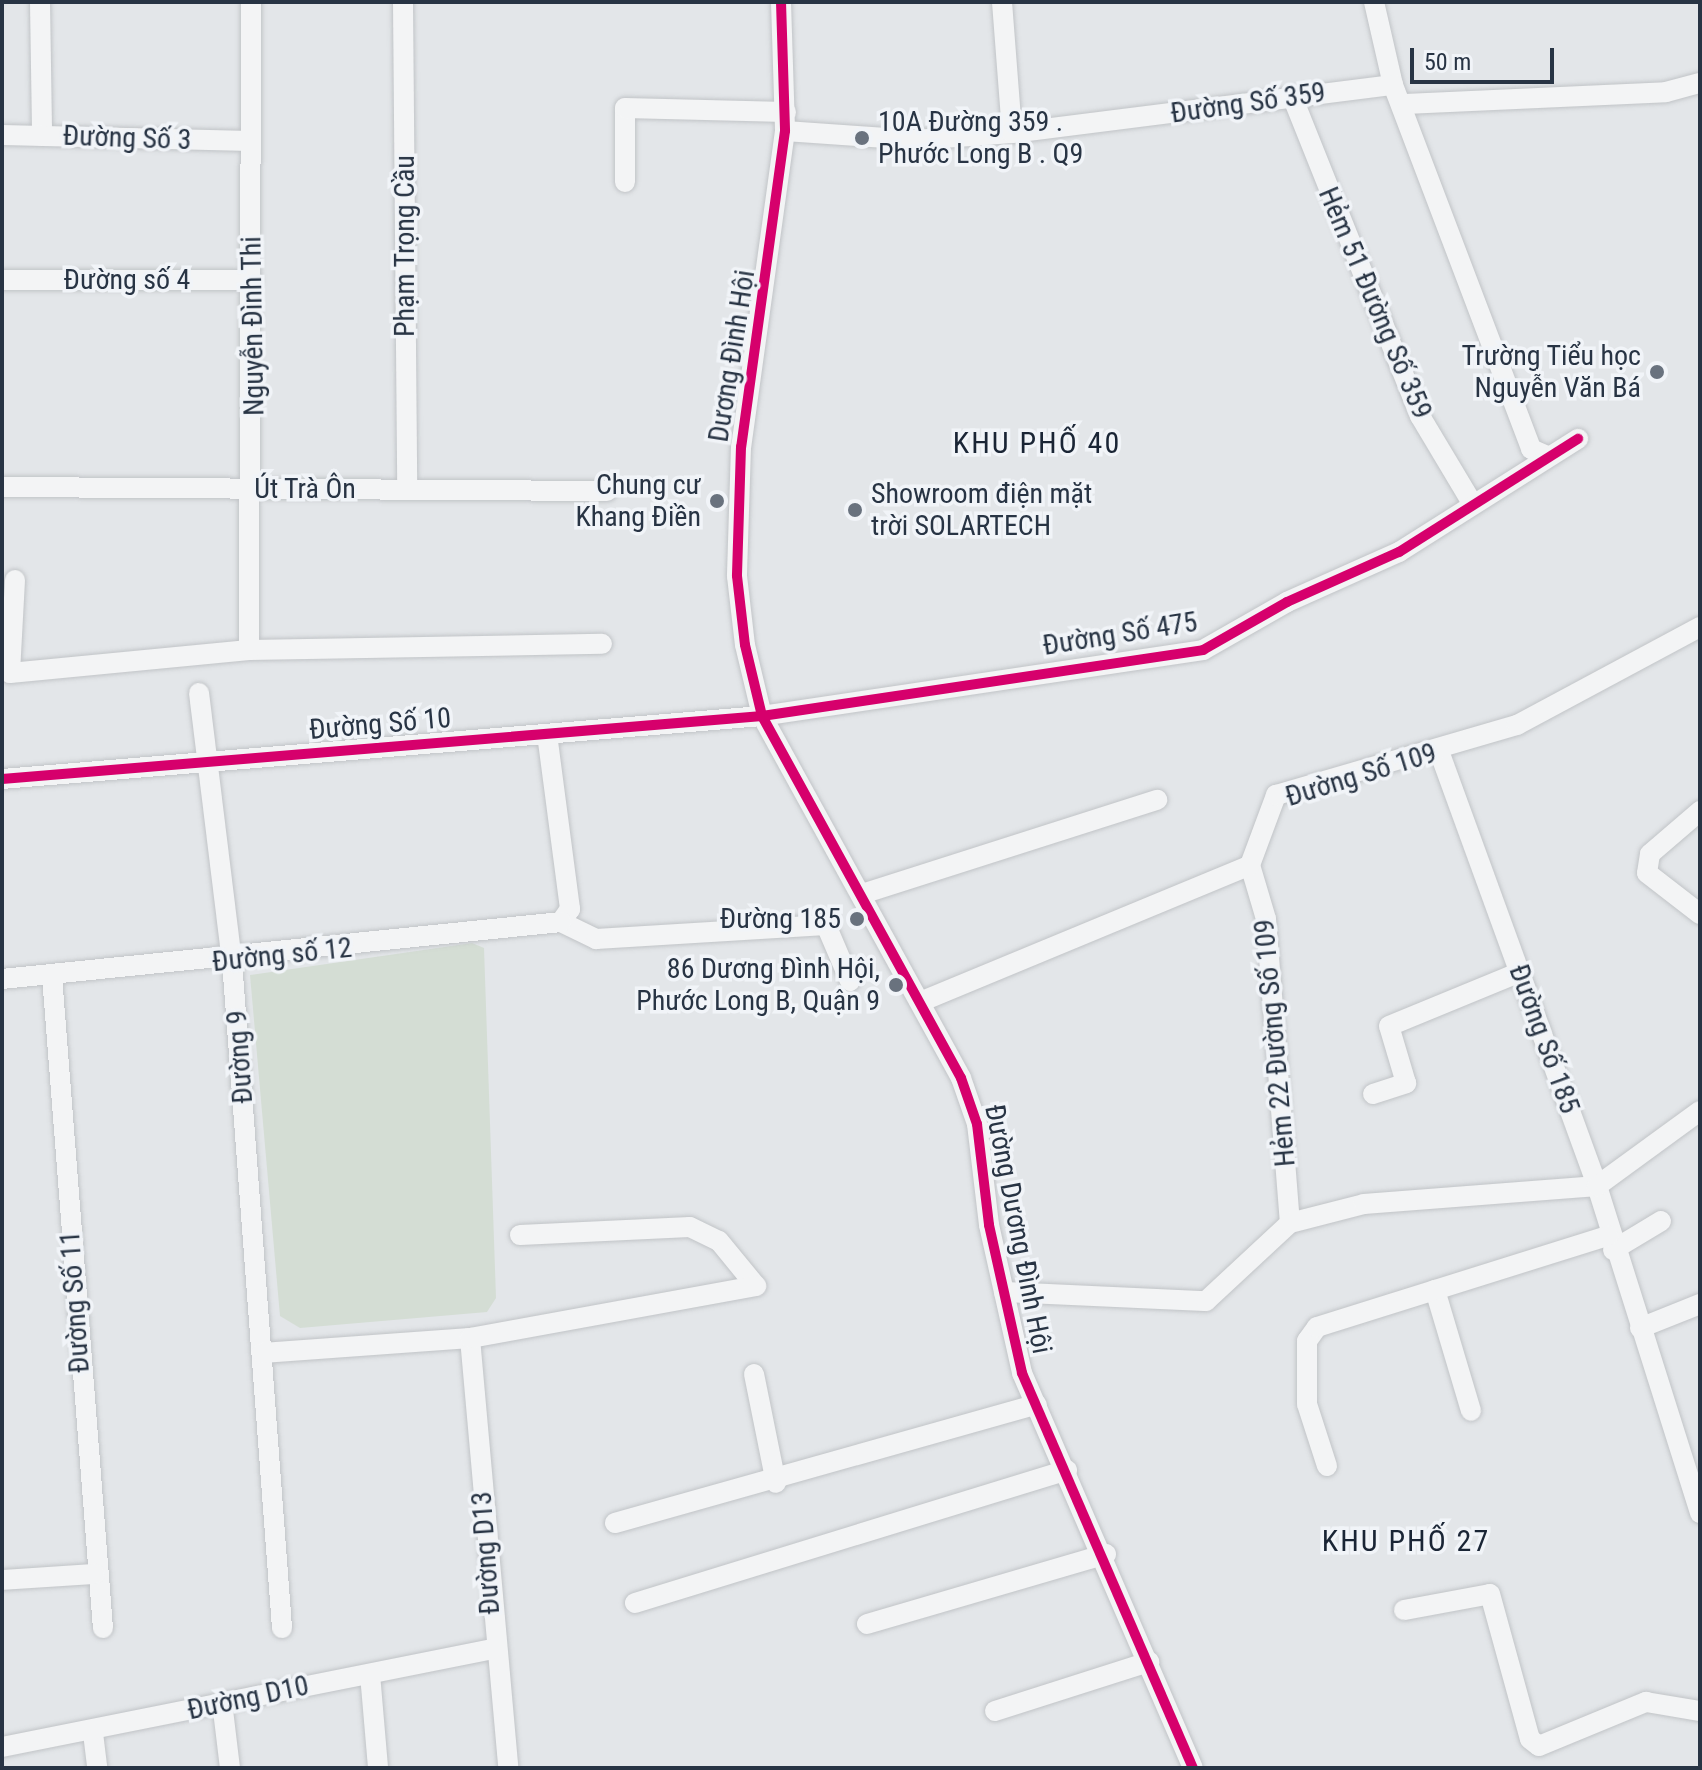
<!DOCTYPE html>
<html>
<head>
<meta charset="utf-8">
<style>
	body { margin:0 }
	#map { position:relative; width:1702px; height:1770px; overflow:hidden; background:#e3e6e9; font-family:"Roboto Condensed",sans-serif }
	div>[style] { position:absolute }
	.green>* { inset:0; background:#d4ddd4 }
	.roads { filter:drop-shadow(0 0 2px #c1c4c7) drop-shadow(0 0 2px #c1c4c7) }
	.minor>* { height:20px; margin:-10px; padding:0 10px; transform-origin:10px; border-radius:10px; background:#f3f4f5 }
	.cycleway>* { height:10px; margin:-5px; padding:0 5px; transform-origin:5px; border-radius:5px; background:#d6006c }
	.dots>* { width:22px; height:22px; translate:-50% -50%; box-sizing:border-box; border:4px solid #f1f4f8; border-radius:50% }
	span { translate:-50% -50%; white-space:nowrap; text-align:center; line-height:1.15; -webkit-text-stroke:7px #f1f4f8; paint-order:stroke }
	.street-label { font-size:28px; color:#283444 }
	.poi-label { font-size:28px; color:#283444 }
	.left { translate:0 -50%; text-align:left }
	.right { translate:-100% -50%; text-align:right }
	.neighbourhood-label { font-size:30px; color:#1a2535; letter-spacing:2px }
	.frame { position:absolute; inset:0; border:4px solid #283444; pointer-events:none }
	.scale { position:absolute; left:1410px; top:48px; width:144px; height:36px; box-sizing:border-box; border:4px solid #283444; border-top:0; padding-left:10px; font-size:24px; line-height:28px; white-space:nowrap; color:#283444; -webkit-text-stroke:6px #f1f4f8; paint-order:stroke }
</style>
</head>
<body>
<div id="map">
	<div class="green">
		<i style="clip-path:polygon(472px 943px,484px 948px,496px 1298px,487px 1312px,300px 1328px,280px 1316px,250px 975px)"></i>
	</div>
	<div class="roads">
		<div class="minor">
			<i style="left:40px;top:2px;width:134px;rotate:89.1deg"></i>
			<i style="left:403px;top:2px;width:487px;rotate:89.5deg"></i>
			<i style="left:781px;top:2px;width:129px;rotate:88.2deg"></i>
			<i style="left:785px;top:131px;width:319px;rotate:97.9deg"></i>
			<i style="left:741px;top:447px;width:129px;rotate:91.8deg"></i>
			<i style="left:737px;top:576px;width:69px;rotate:83.4deg"></i>
			<i style="left:745px;top:645px;width:73px;rotate:76.5deg"></i>
			<i style="left:762px;top:716px;width:413px;rotate:61.2deg"></i>
			<i style="left:961px;top:1078px;width:49px;rotate:70.8deg"></i>
			<i style="left:977px;top:1124px;width:102px;rotate:83.2deg"></i>
			<i style="left:989px;top:1225px;width:152px;rotate:77.4deg"></i>
			<i style="left:1022px;top:1373px;width:430px;rotate:66.6deg"></i>
			<i style="left:1002px;top:2px;width:131px;rotate:85.6deg"></i>
			<i style="left:1374px;top:2px;width:85px;rotate:77.1deg"></i>
			<i style="left:1292px;top:96px;width:345px;rotate:68.2deg"></i>
			<i style="left:1420px;top:416px;width:101px;rotate:59.1deg"></i>
			<i style="left:1405px;top:104px;width:261px;rotate:-2.6deg"></i>
			<i style="left:1666px;top:92px;width:35px;rotate:-15deg"></i>
			<i style="left:785px;top:131px;width:130px;rotate:4deg"></i>
			<i style="left:915px;top:140px;width:97px;rotate:-4.1deg"></i>
			<i style="left:1012px;top:133px;width:384px;rotate:-7.2deg"></i>
			<i style="left:1393px;top:85px;width:389px;rotate:69.2deg"></i>
			<i style="left:1531px;top:449px;width:15px;rotate:23deg"></i>
			<i style="left:2px;top:135px;width:249px;rotate:1.4deg"></i>
			<i style="left:625px;top:182px;width:74px;rotate:-90deg"></i>
			<i style="left:625px;top:108px;width:161px;rotate:1.4deg"></i>
			<i style="left:2px;top:280px;width:250px"></i>
			<i style="left:2px;top:487px;width:605px;rotate:0.38deg"></i>
			<i style="left:15px;top:580px;width:93px;rotate:93.1deg"></i>
			<i style="left:10px;top:673px;width:240px;rotate:-5.5deg"></i>
			<i style="left:249px;top:650px;width:353px;rotate:-1deg"></i>
			<i style="left:249px;top:650px;width:648px;rotate:-89.82deg"></i>
			<i style="left:199px;top:693px;width:270px;rotate:83deg"></i>
			<i style="left:232px;top:961px;width:669px;rotate:85.71deg"></i>
			<i style="left:547px;top:734px;width:177px;rotate:82.5deg"></i>
			<i style="left:570px;top:909px;width:16px;rotate:125deg"></i>
			<i style="left:1439px;top:751px;width:463px;rotate:70deg"></i>
			<i style="left:1597px;top:1186px;width:343px;rotate:72.5deg"></i>
			<i style="left:2px;top:779px;width:763px;rotate:-4.74deg"></i>
			<i style="left:762px;top:716px;width:446px;rotate:-8.5deg"></i>
			<i style="left:1203px;top:650px;width:97px;rotate:-29.7deg"></i>
			<i style="left:1287px;top:602px;width:123px;rotate:-24.1deg"></i>
			<i style="left:1399px;top:552px;width:212px;rotate:-32.3deg"></i>
			<i style="left:1700px;top:811px;width:66px;rotate:139.3deg"></i>
			<i style="left:1650px;top:854px;width:19px;rotate:99deg"></i>
			<i style="left:1647px;top:873px;width:67px;rotate:37.7deg"></i>
			<i style="left:1250px;top:865px;width:56px;rotate:73.5deg"></i>
			<i style="left:1266px;top:919px;width:305px;rotate:85.5deg"></i>
			<i style="left:862px;top:894px;width:310px;rotate:-17.7deg"></i>
			<i style="left:561px;top:922px;width:39px;rotate:26deg"></i>
			<i style="left:596px;top:939px;width:230px;rotate:-3.5deg"></i>
			<i style="left:826px;top:925px;width:61px;rotate:66.8deg"></i>
			<i style="left:52px;top:976px;width:654px;rotate:85.53deg"></i>
			<i style="left:2px;top:979px;width:562px;rotate:-5.82deg"></i>
			<i style="left:920px;top:1002px;width:357px;rotate:-22.5deg"></i>
			<i style="left:1250px;top:865px;width:75px;rotate:-69.6deg"></i>
			<i style="left:1276px;top:795px;width:251px;rotate:-16.2deg"></i>
			<i style="left:1517px;top:725px;width:208px;rotate:-28.2deg"></i>
			<i style="left:1373px;top:1094px;width:35px;rotate:-18deg"></i>
			<i style="left:1406px;top:1083px;width:59px;rotate:-106.6deg"></i>
			<i style="left:1389px;top:1026px;width:142px;rotate:-22.4deg"></i>
			<i style="left:520px;top:1235px;width:170px;rotate:-2.7deg"></i>
			<i style="left:690px;top:1227px;width:32px;rotate:26deg"></i>
			<i style="left:719px;top:1241px;width:58px;rotate:50.6deg"></i>
			<i style="left:1613px;top:1250px;width:56px;rotate:-31.1deg"></i>
			<i style="left:1435px;top:1290px;width:126px;rotate:73.4deg"></i>
			<i style="left:1004px;top:1292px;width:202px;rotate:2.6deg"></i>
			<i style="left:1206px;top:1301px;width:115px;rotate:-42.9deg"></i>
			<i style="left:1290px;top:1223px;width:76px;rotate:-14.4deg"></i>
			<i style="left:1364px;top:1204px;width:234px;rotate:-4.4deg"></i>
			<i style="left:1597px;top:1186px;width:127px;rotate:-36.1deg"></i>
			<i style="left:1640px;top:1328px;width:65px;rotate:-21.8deg"></i>
			<i style="left:470px;top:1338px;width:432px;rotate:84.9deg"></i>
			<i style="left:262px;top:1353px;width:209px;rotate:-4.1deg"></i>
			<i style="left:470px;top:1338px;width:291px;rotate:-10.3deg"></i>
			<i style="left:754px;top:1374px;width:111px;rotate:78.6deg"></i>
			<i style="left:1327px;top:1466px;width:65px;rotate:-107.9deg"></i>
			<i style="left:1307px;top:1404px;width:63px;rotate:-90deg"></i>
			<i style="left:1307px;top:1341px;width:17px;rotate:-54deg"></i>
			<i style="left:1317px;top:1327px;width:305px;rotate:-17.4deg"></i>
			<i style="left:615px;top:1523px;width:438px;rotate:-15.7deg"></i>
			<i style="left:2px;top:1580px;width:93px;rotate:-3.7deg"></i>
			<i style="left:635px;top:1603px;width:452px;rotate:-17.1deg"></i>
			<i style="left:1404px;top:1610px;width:87px;rotate:-10.5deg"></i>
			<i style="left:1490px;top:1594px;width:150px;rotate:74.6deg"></i>
			<i style="left:1530px;top:1739px;width:11px;rotate:38deg"></i>
			<i style="left:1539px;top:1746px;width:116px;rotate:-22.4deg"></i>
			<i style="left:1646px;top:1702px;width:55px;rotate:9.5deg"></i>
			<i style="left:867px;top:1624px;width:249px;rotate:-16.3deg"></i>
			<i style="left:370px;top:1674px;width:94px;rotate:85.1deg"></i>
			<i style="left:222px;top:1702px;width:66px;rotate:83.1deg"></i>
			<i style="left:995px;top:1711px;width:162px;rotate:-17.7deg"></i>
			<i style="left:93px;top:1733px;width:35px;rotate:83deg"></i>
			<i style="left:2px;top:1747px;width:501px;rotate:-11.29deg"></i>
		</div>
	</div>
	<div class="cycleway">
		<i style="left:781px;top:2px;width:129px;rotate:88.2deg"></i>
		<i style="left:785px;top:131px;width:319px;rotate:97.9deg"></i>
		<i style="left:741px;top:447px;width:129px;rotate:91.8deg"></i>
		<i style="left:737px;top:576px;width:69px;rotate:83.4deg"></i>
		<i style="left:745px;top:645px;width:73px;rotate:76.5deg"></i>
		<i style="left:762px;top:716px;width:413px;rotate:61.2deg"></i>
		<i style="left:961px;top:1078px;width:49px;rotate:70.8deg"></i>
		<i style="left:977px;top:1124px;width:102px;rotate:83.2deg"></i>
		<i style="left:989px;top:1225px;width:152px;rotate:77.4deg"></i>
		<i style="left:1022px;top:1373px;width:430px;rotate:66.6deg"></i>
		<i style="left:2px;top:779px;width:763px;rotate:-4.74deg"></i>
		<i style="left:762px;top:716px;width:446px;rotate:-8.5deg"></i>
		<i style="left:1203px;top:650px;width:97px;rotate:-29.7deg"></i>
		<i style="left:1287px;top:602px;width:123px;rotate:-24.1deg"></i>
		<i style="left:1399px;top:552px;width:212px;rotate:-32.3deg"></i>
	</div>
	<div class="dots">
		<i style="left:862px;top:138px;background:#69727e"></i>
		<i style="left:1657px;top:372px;background:#69727e"></i>
		<i style="left:717px;top:501px;background:#69727e"></i>
		<i style="left:855px;top:510px;background:#69727e"></i>
		<i style="left:857px;top:919px;background:#69727e"></i>
		<i style="left:896px;top:985px;background:#69727e"></i>
	</div>
	<div class="street-label">
		<span style="left:1248px;top:103px;rotate:-8deg">Đường Số 359</span>
		<span style="left:127px;top:138px;rotate:2deg">Đường Số 3</span>
		<span style="left:405px;top:246px;rotate:-90deg">Phạm Trọng Cầu</span>
		<span style="left:127px;top:280px">Đường số 4</span>
		<span style="left:1375px;top:303px;rotate:67deg">Hẻm 51 Đường Số 359</span>
		<span style="left:253px;top:326px;rotate:-91deg">Nguyễn Đình Thi</span>
		<span style="left:732px;top:356px;rotate:-81deg">Dương Đình Hội</span>
		<span style="left:305px;top:489px">Út Trà Ôn</span>
		<span style="left:1120px;top:634px;rotate:-9deg">Đường Số 475</span>
		<span style="left:380px;top:724px;rotate:-5deg">Đường Số 10</span>
		<span style="left:1361px;top:775px;rotate:-17deg">Đường Số 109</span>
		<span style="left:282px;top:955px;rotate:-6deg">Đường số 12</span>
		<span style="left:1544px;top:1039px;rotate:70deg">Đường Số 185</span>
		<span style="left:1275px;top:1043px;rotate:-95deg">Hẻm 22 Đường Số 109</span>
		<span style="left:240px;top:1057px;rotate:-94deg">Đường 9</span>
		<span style="left:1018px;top:1229px;rotate:79deg">Đường Dương Đình Hội</span>
		<span style="left:75px;top:1302px;rotate:-94deg">Đường Số 11</span>
		<span style="left:486px;top:1553px;rotate:-94deg">Đường D13</span>
		<span style="left:248px;top:1698px;rotate:-12deg">Đường D10</span>
	</div>
	<div class="poi-label">
		<span class="left" style="left:878px;top:138px">10A Đường 359 .<br>Phước Long B . Q9</span>
		<span class="right" style="left:1641px;top:372px">Trường Tiểu học<br>Nguyễn Văn Bá</span>
		<span class="right" style="left:701px;top:501px">Chung cư<br>Khang Điền</span>
		<span class="left" style="left:871px;top:510px">Showroom điện mặt<br>trời SOLARTECH</span>
		<span class="right" style="left:841px;top:919px">Đường 185</span>
		<span class="right" style="left:880px;top:985px">86 Dương Đình Hội,<br>Phước Long B, Quận 9</span>
	</div>
	<div class="neighbourhood-label">
		<span style="left:1037px;top:443px">KHU PHỐ 40</span>
		<span style="left:1406px;top:1541px">KHU PHỐ 27</span>
	</div>
	<div class="frame"></div>
	<div class="scale">50 m</div>
</div>
</body>
</html>
